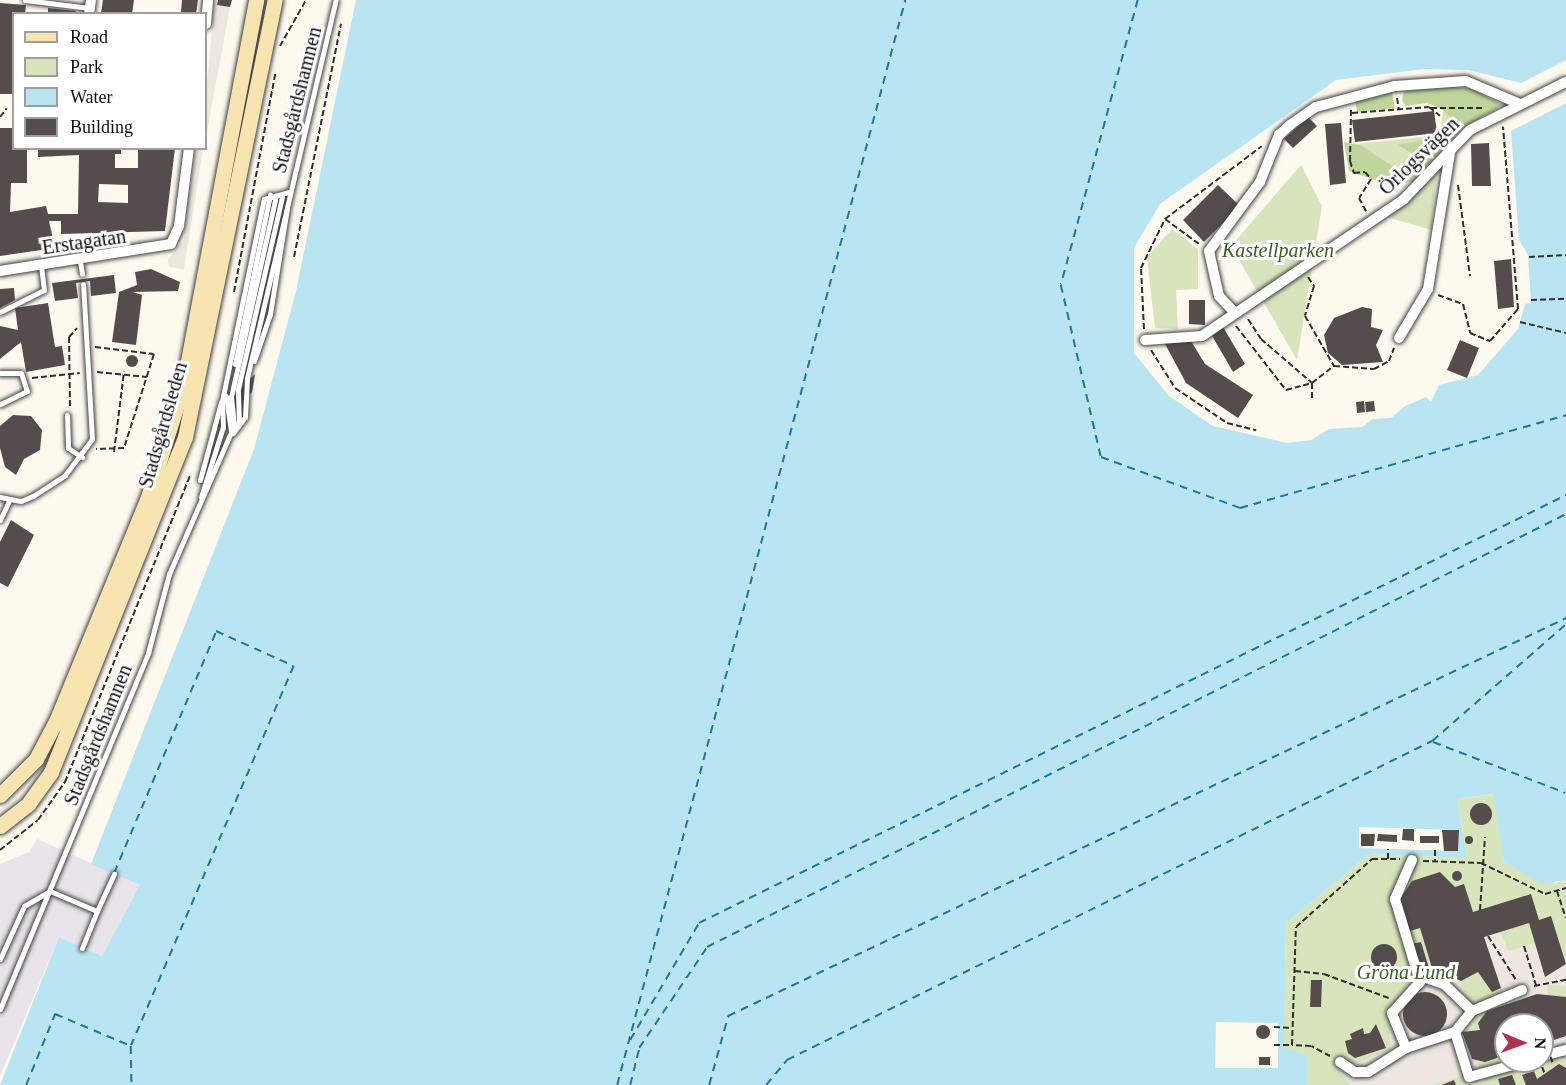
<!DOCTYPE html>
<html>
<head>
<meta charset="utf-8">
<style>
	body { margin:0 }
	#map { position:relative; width:1566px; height:1085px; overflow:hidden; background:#fef9ef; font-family:Georgia,serif }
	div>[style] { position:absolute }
	.industrial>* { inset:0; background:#e9e3eb }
	.green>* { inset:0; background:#d8e5bc }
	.forest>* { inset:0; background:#bfd59c }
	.plaza>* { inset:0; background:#ede7df }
	.water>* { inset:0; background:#b8e5f1 }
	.pier>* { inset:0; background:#fef9ef }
	.ferry>* { height:1.5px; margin-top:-0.75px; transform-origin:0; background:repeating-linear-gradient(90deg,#227594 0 8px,transparent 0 14px) }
	.building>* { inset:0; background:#554d4b }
	.round { border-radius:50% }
	.path>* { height:2px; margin-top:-1px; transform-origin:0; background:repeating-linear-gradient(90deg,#2f2f2f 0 6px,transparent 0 9px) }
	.roads { filter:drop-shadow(0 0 2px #404040) drop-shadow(0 0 2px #404040) }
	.lane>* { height:5px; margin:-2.5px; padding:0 2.5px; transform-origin:2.5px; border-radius:2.5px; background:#fff }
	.street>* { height:10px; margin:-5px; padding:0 5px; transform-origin:5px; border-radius:5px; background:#fff }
	.secondary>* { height:15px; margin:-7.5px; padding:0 7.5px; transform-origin:7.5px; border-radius:7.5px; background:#f8e4b0 }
	.path-bridge>* { height:2px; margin-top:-1px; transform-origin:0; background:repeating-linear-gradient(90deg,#2f2f2f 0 6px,transparent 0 9px) }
	span { translate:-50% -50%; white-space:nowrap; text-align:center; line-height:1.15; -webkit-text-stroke:6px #fff; paint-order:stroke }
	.street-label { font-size:20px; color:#0d0d0d }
	.park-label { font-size:20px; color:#3a6023; font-style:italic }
	.legend { position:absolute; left:12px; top:12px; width:195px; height:138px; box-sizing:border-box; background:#fff; border:2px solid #9e9e9e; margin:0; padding:8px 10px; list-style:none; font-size:18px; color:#0d0d0d }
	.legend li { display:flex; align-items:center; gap:12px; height:30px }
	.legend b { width:30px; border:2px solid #9e9e9e }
	.north { position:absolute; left:1494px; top:1013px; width:60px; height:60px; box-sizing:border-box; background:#fff; border:2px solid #9e9e9e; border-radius:50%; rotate:91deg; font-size:16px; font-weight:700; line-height:24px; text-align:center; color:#0d0d0d }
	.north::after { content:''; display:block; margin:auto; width:21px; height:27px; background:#b1324c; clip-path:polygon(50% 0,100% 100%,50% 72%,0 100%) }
</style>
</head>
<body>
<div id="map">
	<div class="industrial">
		<i style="clip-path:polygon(37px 839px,140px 885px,102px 956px,59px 937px,0 1076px,0 864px,29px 852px)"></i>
	</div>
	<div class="green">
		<i style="clip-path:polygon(1443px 110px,1454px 122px,1451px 134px,1399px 146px,1412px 154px,1400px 171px,1356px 144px,1440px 135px)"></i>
		<i style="clip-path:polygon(1301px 165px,1322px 206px,1297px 360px,1231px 246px)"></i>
		<i style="clip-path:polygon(1437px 172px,1431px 230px,1387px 217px)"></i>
		<i style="clip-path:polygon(1172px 229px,1198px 249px,1198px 289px,1176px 290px,1178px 329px,1155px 328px,1147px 257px)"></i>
		<i style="clip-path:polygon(evenodd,1494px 794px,1504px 862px,1555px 883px,1566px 880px,1566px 1085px,1307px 1085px,1307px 1055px,1278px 1048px,1284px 1020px,1286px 923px,1370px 854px,1467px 858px,1457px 799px,1494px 794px,1506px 1025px,1542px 1025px,1542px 1061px,1506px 1061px,1506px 1025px)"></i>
	</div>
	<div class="forest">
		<i style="clip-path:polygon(1446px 87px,1470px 88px,1502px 105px,1463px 128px,1415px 181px,1391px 186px,1349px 171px,1344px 142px,1360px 145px,1400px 171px,1412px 154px,1398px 145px,1451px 134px,1454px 122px,1443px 110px,1427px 103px,1405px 106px,1402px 100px,1404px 91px)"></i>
		<i style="clip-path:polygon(1392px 92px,1395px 108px,1357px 112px,1355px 98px)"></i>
	</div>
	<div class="plaza">
		<i style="clip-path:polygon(215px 0,230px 7px,206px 137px,206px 93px)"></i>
		<i style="clip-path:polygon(196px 149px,203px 149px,184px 269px,169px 267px,168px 259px,184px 240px)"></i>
		<i style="clip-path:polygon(1501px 932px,1508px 951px,1535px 943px,1545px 977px,1566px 964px,1566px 986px,1548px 985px,1547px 995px,1507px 1005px,1484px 937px)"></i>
		<i style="clip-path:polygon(1432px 968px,1461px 981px,1475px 1027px,1462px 1032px,1486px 1083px,1470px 1085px,1467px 1074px,1433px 1085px,1351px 1085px,1338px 1070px,1390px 1050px,1390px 1020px,1403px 1019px,1410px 1031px,1424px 1037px,1444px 1026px,1447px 1012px,1441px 998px,1429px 991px,1411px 996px,1406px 986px,1411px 985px,1409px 975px)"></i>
		<i style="clip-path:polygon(1566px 1036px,1566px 1060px,1558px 1062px,1550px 1038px)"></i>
	</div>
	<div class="water">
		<i style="clip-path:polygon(356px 0,1566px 0,1566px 60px,1521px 83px,1468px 70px,1424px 69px,1336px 80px,1160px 204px,1134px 248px,1134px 353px,1169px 396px,1213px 426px,1287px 443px,1311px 440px,1329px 429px,1362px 427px,1373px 419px,1391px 418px,1405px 406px,1426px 397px,1431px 402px,1439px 385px,1478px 375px,1518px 329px,1525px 304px,1531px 303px,1528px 255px,1519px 240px,1511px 131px,1566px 103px,1566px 880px,1543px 884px,1504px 862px,1493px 794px,1457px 799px,1467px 858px,1370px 854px,1286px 923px,1284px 1048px,1307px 1055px,1307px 1085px,0 1085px,59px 937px,102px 956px,140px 885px,91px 864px,254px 449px,296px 291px)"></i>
	</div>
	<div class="pier">
		<i style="clip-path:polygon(1359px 827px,1459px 830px,1458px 851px,1359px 848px)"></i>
		<i style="clip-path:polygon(1216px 1022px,1278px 1023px,1278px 1068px,1215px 1068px)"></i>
	</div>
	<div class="ferry">
		<i style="left:1138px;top:0;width:295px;rotate:105.1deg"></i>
		<i style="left:1061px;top:285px;width:177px;rotate:76.9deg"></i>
		<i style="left:1101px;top:457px;width:148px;rotate:20.1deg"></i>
		<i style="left:1240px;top:508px;width:339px;rotate:-15.9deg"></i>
		<i style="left:1433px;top:742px;width:142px;rotate:21deg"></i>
		<i style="left:114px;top:873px;width:263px;rotate:-67.1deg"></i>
		<i style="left:216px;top:631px;width:85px;rotate:24.2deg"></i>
		<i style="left:294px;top:666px;width:413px;rotate:113.2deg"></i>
		<i style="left:630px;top:1040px;width:136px;rotate:-59.5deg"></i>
		<i style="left:699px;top:923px;width:967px;rotate:-26.27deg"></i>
		<i style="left:26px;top:1085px;width:77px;rotate:-67.8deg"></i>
		<i style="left:55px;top:1014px;width:82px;rotate:22.8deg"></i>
		<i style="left:131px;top:1046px;width:39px;rotate:89deg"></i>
		<i style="left:617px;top:1085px;width:1123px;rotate:-75.13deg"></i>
		<i style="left:630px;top:1085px;width:38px;rotate:-76deg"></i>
		<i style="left:639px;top:1048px;width:122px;rotate:-56deg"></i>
		<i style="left:707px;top:947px;width:962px;rotate:-26.75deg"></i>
		<i style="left:709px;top:1085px;width:72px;rotate:-74.6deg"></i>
		<i style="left:728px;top:1016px;width:928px;rotate:-25.4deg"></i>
		<i style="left:766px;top:1085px;width:33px;rotate:-50deg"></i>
		<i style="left:787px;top:1060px;width:720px;rotate:-26.32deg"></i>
		<i style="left:1432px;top:741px;width:178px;rotate:-41.1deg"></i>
	</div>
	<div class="building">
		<i style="clip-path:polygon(103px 0,134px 0,132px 14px,101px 13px)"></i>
		<i style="clip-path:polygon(182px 0,198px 0,196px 14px,181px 12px)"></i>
		<i style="clip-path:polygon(218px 0,232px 0,230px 7px,217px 5px)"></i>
		<i style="clip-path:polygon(0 3px,26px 5px,25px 14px,14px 14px,14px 94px,0 94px)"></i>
		<i style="clip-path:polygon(48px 8px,76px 11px,75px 14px,48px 14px)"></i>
		<i style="clip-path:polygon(1434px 111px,1437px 133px,1355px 142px,1352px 120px)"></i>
		<i style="clip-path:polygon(1308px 117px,1317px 126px,1293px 148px,1284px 139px)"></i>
		<i style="clip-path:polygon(1341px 123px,1346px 183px,1330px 185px,1325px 124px)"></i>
		<i style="clip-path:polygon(evenodd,0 128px,14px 128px,14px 148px,27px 148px,27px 183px,11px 183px,10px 212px,46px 206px,48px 214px,78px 214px,79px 155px,38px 157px,38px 148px,121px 148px,121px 154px,115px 154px,115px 168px,138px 168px,138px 148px,175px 148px,165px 231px,61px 234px,61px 221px,49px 221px,55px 248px,0 256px,0 128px,99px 184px,128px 185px,128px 203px,98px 202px,99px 184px)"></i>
		<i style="clip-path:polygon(1489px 143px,1491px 186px,1472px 186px,1471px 144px)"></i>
		<i style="clip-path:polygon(1218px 185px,1240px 206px,1204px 242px,1183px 220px)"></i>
		<i style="clip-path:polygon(1511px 259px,1514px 307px,1498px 309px,1494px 261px)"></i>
		<i style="clip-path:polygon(151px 269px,180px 282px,178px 291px,133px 292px,142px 295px,136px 345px,112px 342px,119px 292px,137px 285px,135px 272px)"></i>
		<i style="clip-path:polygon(114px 275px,116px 293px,91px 296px,90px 281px,76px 283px,78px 298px,55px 301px,52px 283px)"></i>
		<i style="clip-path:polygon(14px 288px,15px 300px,0 308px,0 289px)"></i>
		<i style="clip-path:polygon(1189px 300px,1205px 300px,1205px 325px,1189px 324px)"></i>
		<i style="clip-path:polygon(48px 303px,55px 347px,62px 346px,65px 365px,26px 372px,21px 342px,0 359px,0 326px,18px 330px,15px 308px)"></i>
		<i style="clip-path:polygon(1362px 307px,1372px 309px,1371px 327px,1383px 330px,1376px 345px,1383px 362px,1342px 365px,1328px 353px,1324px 335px,1334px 318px)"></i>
		<i style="clip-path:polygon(1223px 327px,1245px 364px,1233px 372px,1211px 334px)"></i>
		<i style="clip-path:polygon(1460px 340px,1479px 348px,1467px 378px,1447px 370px)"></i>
		<i style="clip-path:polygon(1191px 341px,1205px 364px,1253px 395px,1238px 418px,1186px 383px,1164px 342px)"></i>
		<i class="round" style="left:126px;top:355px;width:12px;height:12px"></i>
		<i style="clip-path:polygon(255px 374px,252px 392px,215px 430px,218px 414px)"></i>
		<i style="clip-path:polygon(1364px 401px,1365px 412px,1357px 413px,1356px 402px)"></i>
		<i style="clip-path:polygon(1374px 401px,1375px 411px,1366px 412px,1365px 402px)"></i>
		<i style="clip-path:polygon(13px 415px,31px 416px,42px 430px,40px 450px,24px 459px,16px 475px,5px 467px,0 448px,0 426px)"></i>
		<i style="clip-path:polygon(11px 520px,34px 535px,8px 587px,0 583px,0 542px)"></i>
		<i class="round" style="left:1470px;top:803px;width:22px;height:22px"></i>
		<i style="clip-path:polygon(1403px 829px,1414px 829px,1414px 841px,1402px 840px)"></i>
		<i style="clip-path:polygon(1442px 830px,1459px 830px,1458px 851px,1444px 851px)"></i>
		<i style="clip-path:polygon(1361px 834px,1375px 834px,1374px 846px,1361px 846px)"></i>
		<i style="clip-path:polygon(1378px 834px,1397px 835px,1397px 842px,1377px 841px)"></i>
		<i class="round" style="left:1465px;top:836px;width:8px;height:8px"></i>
		<i style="clip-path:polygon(1420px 836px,1439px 836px,1439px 843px,1420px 843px)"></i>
		<i class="round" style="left:1452px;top:871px;width:10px;height:10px"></i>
		<i style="clip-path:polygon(1440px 872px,1455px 887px,1464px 884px,1473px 912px,1531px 894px,1539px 920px,1551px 916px,1566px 964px,1545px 977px,1529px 923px,1484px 937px,1501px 988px,1492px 992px,1478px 972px,1461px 981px,1432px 968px,1420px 928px,1410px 931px,1400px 899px,1412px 881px)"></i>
		<i style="clip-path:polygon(1421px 942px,1429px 968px,1420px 971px,1412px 944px)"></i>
		<i class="round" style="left:1371px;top:944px;width:26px;height:26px"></i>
		<i style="clip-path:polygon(1311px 980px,1322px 980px,1321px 1007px,1310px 1007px)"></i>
		<i class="round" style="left:1403px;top:992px;width:44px;height:44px"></i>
		<i style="clip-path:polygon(1537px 994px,1566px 997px,1566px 1036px,1542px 1044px,1542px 1025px,1506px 1025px,1506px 1055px,1485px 1062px,1472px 1059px,1462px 1032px,1480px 1030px,1478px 1023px,1487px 1011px)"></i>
		<i style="clip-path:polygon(1376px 1024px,1386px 1048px,1355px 1058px,1348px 1053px,1345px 1041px,1352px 1039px,1350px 1034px,1363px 1028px,1364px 1034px,1370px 1033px)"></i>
		<i class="round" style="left:1256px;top:1025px;width:14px;height:14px"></i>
		<i style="clip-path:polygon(1259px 1057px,1270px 1057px,1270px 1065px,1259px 1065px)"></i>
		<i style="clip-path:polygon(1559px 1064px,1566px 1068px,1566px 1085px,1526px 1085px,1522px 1075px,1534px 1071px,1537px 1079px)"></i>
		<i style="clip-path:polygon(1512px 1075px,1516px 1085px,1500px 1085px,1498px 1079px)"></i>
		<i style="clip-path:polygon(1454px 1080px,1456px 1085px,1442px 1085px)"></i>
	</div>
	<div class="path">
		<i style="left:280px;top:46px;width:53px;rotate:-60.5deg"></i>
		<i style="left:1397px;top:98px;width:12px;rotate:81deg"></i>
		<i style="left:1431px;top:108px;width:54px"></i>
		<i style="left:1351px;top:110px;width:51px;rotate:91.1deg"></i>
		<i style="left:1350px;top:161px;width:13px;rotate:72deg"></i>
		<i style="left:1354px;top:173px;width:11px;rotate:-5deg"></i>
		<i style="left:1365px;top:172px;width:9px;rotate:49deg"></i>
		<i style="left:1371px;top:179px;width:22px;rotate:122deg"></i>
		<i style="left:1359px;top:198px;width:15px;rotate:62deg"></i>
		<i style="left:1352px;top:113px;width:77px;rotate:-4.5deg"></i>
		<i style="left:1429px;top:107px;width:14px;rotate:39deg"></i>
		<i style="left:0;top:117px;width:11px;rotate:-52deg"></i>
		<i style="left:1458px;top:185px;width:92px;rotate:82.5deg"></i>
		<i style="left:1165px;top:219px;width:42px;rotate:36.3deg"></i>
		<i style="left:294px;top:257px;width:238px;rotate:-78.6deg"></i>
		<i style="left:1529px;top:257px;width:37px;rotate:-3deg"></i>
		<i style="left:1308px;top:277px;width:11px;rotate:56deg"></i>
		<i style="left:1314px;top:286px;width:31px;rotate:107deg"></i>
		<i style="left:1305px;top:316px;width:58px;rotate:59.9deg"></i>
		<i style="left:1334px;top:366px;width:40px;rotate:4.3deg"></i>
		<i style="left:1374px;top:369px;width:17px;rotate:-28deg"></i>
		<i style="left:1389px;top:361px;width:14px;rotate:-69deg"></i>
		<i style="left:234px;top:292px;width:222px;rotate:-79.3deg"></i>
		<i style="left:1438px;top:295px;width:27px;rotate:20deg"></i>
		<i style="left:1463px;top:304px;width:30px;rotate:76deg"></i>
		<i style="left:1470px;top:333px;width:22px;rotate:22deg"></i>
		<i style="left:1490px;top:341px;width:43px;rotate:-48.8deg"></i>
		<i style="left:1518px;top:309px;width:183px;rotate:-94.7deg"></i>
		<i style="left:1531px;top:300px;width:35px;rotate:-2deg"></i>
		<i style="left:1248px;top:319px;width:24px;rotate:57deg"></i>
		<i style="left:1261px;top:339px;width:67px;rotate:40.8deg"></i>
		<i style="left:1312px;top:383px;width:28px;rotate:-38deg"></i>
		<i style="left:1520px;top:322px;width:47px;rotate:13.4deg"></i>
		<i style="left:1236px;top:326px;width:81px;rotate:52deg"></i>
		<i style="left:1286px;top:390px;width:27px;rotate:-15deg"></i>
		<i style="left:1312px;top:383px;width:16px;rotate:90deg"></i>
		<i style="left:1144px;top:329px;width:61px;rotate:-92.8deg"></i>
		<i style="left:1141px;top:268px;width:55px;rotate:-63.9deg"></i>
		<i style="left:1165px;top:219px;width:121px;rotate:-37deg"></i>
		<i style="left:95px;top:347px;width:59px;rotate:6.8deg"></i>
		<i style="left:154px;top:354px;width:99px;rotate:107.7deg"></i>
		<i style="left:124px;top:448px;width:28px;rotate:178deg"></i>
		<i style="left:1151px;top:350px;width:45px;rotate:57.7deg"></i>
		<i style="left:1175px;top:388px;width:63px;rotate:33.9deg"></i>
		<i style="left:1227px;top:423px;width:30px;rotate:14deg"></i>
		<i style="left:97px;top:372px;width:50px;rotate:5.7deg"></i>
		<i style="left:32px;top:378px;width:48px;rotate:-5.9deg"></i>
		<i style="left:70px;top:406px;width:69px;rotate:-90.8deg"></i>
		<i style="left:69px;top:337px;width:12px;rotate:-48deg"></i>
		<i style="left:114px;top:452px;width:81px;rotate:-82.9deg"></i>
		<i style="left:0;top:850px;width:48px;rotate:-38.3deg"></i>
		<i style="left:38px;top:820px;width:47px;rotate:-54.6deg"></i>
		<i style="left:65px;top:782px;width:331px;rotate:-67.8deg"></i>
		<i style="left:1435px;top:850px;width:12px;rotate:90deg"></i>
		<i style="left:1388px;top:859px;width:10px;rotate:-90deg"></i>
		<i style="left:1423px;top:861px;width:58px;rotate:2deg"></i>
		<i style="left:1481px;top:863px;width:71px;rotate:25.8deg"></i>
		<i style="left:1545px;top:894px;width:22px;rotate:-16deg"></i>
		<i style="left:1557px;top:891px;width:28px;rotate:72deg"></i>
		<i style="left:1480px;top:910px;width:73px;rotate:-86.1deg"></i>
		<i style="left:1488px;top:936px;width:52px;rotate:57.5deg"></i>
		<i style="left:1524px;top:946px;width:41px;rotate:72.9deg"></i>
		<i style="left:1295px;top:971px;width:29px;rotate:6deg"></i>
		<i style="left:1324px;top:974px;width:69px;rotate:20.3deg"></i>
		<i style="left:1534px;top:986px;width:33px;rotate:-11deg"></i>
		<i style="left:1274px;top:1027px;width:18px;rotate:3deg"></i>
		<i style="left:1274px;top:1045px;width:18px"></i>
		<i style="left:1330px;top:1056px;width:21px;rotate:-152deg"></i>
		<i style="left:1311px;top:1046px;width:19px;rotate:-177deg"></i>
		<i style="left:1292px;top:1045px;width:118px;rotate:-88.1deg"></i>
		<i style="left:1296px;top:927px;width:102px;rotate:-41.8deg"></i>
		<i style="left:1372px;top:859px;width:28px"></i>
		<i style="left:1542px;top:1067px;width:8px;rotate:67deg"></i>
	</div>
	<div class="roads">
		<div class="lane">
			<i style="left:25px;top:0;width:65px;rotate:7deg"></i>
			<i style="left:80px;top:261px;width:13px;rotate:81deg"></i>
			<i style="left:0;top:312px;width:49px;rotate:-26.6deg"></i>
			<i style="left:44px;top:290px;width:24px;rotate:-97deg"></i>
			<i style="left:254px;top:361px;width:50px;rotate:-71.2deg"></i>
			<i style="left:270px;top:314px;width:107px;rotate:-80.9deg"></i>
			<i style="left:235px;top:364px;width:173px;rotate:-78.3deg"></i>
			<i style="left:0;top:373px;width:21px"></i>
			<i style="left:21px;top:373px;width:19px;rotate:72deg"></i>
			<i style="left:27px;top:391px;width:30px;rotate:154deg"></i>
			<i style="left:226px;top:396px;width:35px;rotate:82deg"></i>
			<i style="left:67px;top:415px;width:33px;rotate:88deg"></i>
			<i style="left:68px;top:448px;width:17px;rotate:33deg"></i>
			<i style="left:239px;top:423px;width:34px;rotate:-92deg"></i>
			<i style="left:238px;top:389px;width:197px;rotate:-77.1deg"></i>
			<i style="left:233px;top:433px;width:20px;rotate:-53deg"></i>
			<i style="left:245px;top:417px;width:39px;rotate:-87deg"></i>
			<i style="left:247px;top:378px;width:388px;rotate:-76.8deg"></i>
			<i style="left:200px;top:480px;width:81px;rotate:-74.9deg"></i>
			<i style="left:0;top:497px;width:21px;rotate:11deg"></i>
			<i style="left:21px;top:501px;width:13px;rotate:-23deg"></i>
			<i style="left:33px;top:496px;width:38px;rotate:-33deg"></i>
			<i style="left:65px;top:475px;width:45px;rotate:-53.1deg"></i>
			<i style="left:92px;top:439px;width:155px;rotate:-93.3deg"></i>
			<i style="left:201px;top:497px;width:73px;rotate:-72.6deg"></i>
			<i style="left:223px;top:427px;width:26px;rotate:-92deg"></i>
			<i style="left:222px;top:401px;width:206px;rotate:-78.3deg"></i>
			<i style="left:264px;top:199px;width:26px;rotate:-16deg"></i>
			<i style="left:0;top:520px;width:21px;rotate:-65deg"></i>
			<i style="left:97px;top:911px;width:41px;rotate:-65.3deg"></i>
			<i style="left:0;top:959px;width:58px;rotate:-65.6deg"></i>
			<i style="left:24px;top:906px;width:30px;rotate:-30deg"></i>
			<i style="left:50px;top:891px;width:51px;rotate:23.1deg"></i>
			<i style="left:97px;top:911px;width:40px;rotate:112deg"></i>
			<i style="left:0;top:1009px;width:386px;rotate:-67.4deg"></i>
			<i style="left:148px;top:653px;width:82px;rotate:-75.1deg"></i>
			<i style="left:169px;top:574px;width:163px;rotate:-66.4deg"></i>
			<i style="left:234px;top:425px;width:28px;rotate:-96deg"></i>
			<i style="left:231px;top:397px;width:206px;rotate:-77.4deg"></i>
		</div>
		<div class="street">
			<i style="left:89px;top:14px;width:14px;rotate:-82deg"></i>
			<i style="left:206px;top:24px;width:24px;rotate:-85deg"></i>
			<i style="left:0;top:271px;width:173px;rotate:-9deg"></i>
			<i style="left:171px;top:244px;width:20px;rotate:-66deg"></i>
			<i style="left:179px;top:226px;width:79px;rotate:-82.7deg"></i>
			<i style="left:1234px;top:312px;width:22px;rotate:-133deg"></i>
			<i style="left:1219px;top:296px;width:46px;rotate:-102.5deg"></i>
			<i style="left:1209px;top:251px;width:86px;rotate:-53.5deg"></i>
			<i style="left:1260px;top:182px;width:51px;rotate:-68deg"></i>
			<i style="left:1279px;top:135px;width:15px;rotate:-42deg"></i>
			<i style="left:1290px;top:125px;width:32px;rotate:-35deg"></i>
			<i style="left:1316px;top:107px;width:82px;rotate:-14.9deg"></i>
			<i style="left:1395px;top:86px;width:71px;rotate:-4deg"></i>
			<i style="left:1466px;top:81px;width:59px;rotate:23.1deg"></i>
			<i style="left:1399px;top:338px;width:57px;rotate:-59.4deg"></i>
			<i style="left:1428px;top:289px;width:144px;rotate:-80.8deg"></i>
			<i style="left:1145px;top:340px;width:57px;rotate:-4deg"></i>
			<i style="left:1202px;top:336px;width:244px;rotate:-34.1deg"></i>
			<i style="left:1404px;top:199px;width:95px;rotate:-46.3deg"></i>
			<i style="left:1470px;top:130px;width:107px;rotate:-26.6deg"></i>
			<i style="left:1412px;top:860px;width:43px;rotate:113.6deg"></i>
			<i style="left:1395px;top:899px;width:79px;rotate:73.2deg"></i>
			<i style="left:1418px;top:975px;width:29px;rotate:20deg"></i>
			<i style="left:1445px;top:985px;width:37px;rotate:44deg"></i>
			<i style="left:1522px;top:990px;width:54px;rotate:157.2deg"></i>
			<i style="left:1472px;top:1011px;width:27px;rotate:129deg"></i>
			<i style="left:1455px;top:1032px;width:47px;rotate:72.7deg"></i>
			<i style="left:1469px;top:1077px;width:61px;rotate:-15.2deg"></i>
			<i style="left:1406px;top:1048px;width:38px;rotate:-112deg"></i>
			<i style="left:1392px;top:1013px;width:42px;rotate:-47.9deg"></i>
			<i style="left:1420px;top:982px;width:7px;rotate:-106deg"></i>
			<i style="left:1542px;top:1056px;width:25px;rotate:-14deg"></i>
			<i style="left:1340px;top:1062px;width:18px;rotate:34deg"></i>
			<i style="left:1355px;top:1072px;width:13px"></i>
			<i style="left:1368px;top:1072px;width:45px;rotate:-32.3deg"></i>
			<i style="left:1406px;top:1048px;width:52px;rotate:-18.1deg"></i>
		</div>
		<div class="secondary">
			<i style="left:0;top:795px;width:51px;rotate:-45deg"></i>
			<i style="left:36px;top:759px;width:45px;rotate:-62.3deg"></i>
			<i style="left:57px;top:719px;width:237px;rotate:-67.7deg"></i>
			<i style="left:147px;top:500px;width:124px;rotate:-72.6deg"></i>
			<i style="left:184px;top:382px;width:389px;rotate:-79.3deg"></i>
			<i style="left:0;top:826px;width:36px;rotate:-38deg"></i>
			<i style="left:28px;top:804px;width:39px;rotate:-54deg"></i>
			<i style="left:51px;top:772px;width:361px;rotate:-68.2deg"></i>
			<i style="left:185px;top:437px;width:446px;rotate:-78.4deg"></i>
		</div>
	</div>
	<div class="path-bridge">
		<i style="left:1544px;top:1040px;width:25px;rotate:69deg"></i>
	</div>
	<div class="street-label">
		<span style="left:297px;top:100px;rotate:-76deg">Stadsgårdshamnen</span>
		<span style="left:1419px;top:156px;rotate:-44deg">Örlogsvägen</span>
		<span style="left:84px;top:242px;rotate:-8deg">Erstagatan</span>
		<span style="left:163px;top:425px;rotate:-74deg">Stadsgårdsleden</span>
		<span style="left:98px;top:735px;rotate:-68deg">Stadsgårdshamnen</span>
	</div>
	<div class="park-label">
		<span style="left:1278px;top:250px">Kastellparken</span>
		<span style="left:1406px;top:972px">Gröna Lund</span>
	</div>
	<ul class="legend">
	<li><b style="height:8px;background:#f8e4b0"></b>Road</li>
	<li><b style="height:16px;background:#d8e5bc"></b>Park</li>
	<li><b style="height:16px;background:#b8e5f1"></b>Water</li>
	<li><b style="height:16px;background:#554d4b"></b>Building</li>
	</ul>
	<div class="north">N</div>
</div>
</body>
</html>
